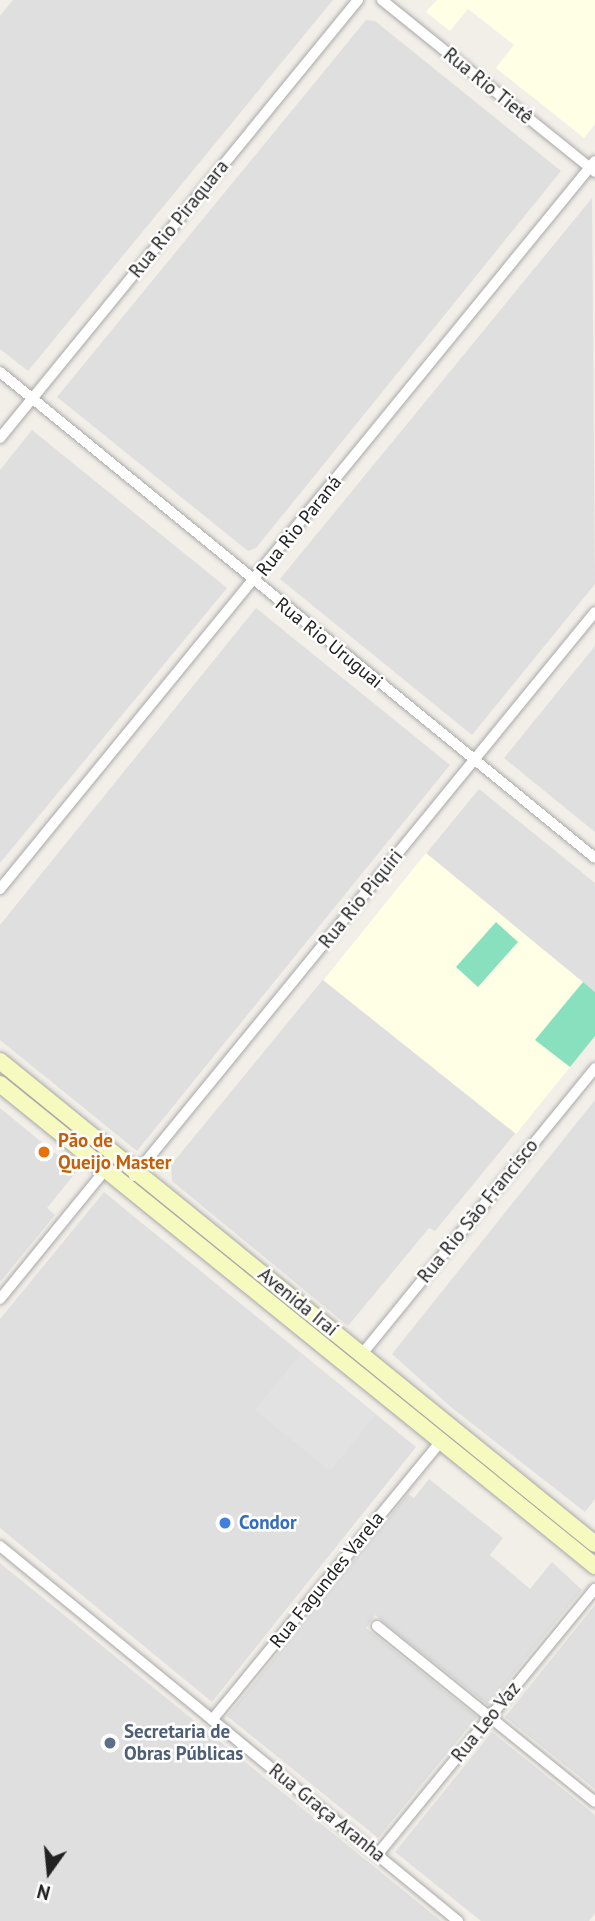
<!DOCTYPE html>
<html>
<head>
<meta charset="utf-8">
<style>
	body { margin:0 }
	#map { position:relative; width:595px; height:1921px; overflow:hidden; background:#f2efe9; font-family:"PT Sans",sans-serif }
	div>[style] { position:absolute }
	.residential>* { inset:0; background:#e0dfdf }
	.education>* { inset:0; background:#ffffe5 }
	.pitch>* { inset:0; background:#88e0be }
	.parking>* { inset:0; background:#e2e2e2 }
	.roads { filter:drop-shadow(0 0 2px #a9a9a9) drop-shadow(0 0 2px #a9a9a9) }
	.minor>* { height:10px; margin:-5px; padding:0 5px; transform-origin:5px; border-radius:5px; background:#fff }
	.secondary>* { height:16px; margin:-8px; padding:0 8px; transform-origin:8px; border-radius:8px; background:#f7fabf }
	.dots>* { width:19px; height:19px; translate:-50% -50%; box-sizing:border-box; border:4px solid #fff; border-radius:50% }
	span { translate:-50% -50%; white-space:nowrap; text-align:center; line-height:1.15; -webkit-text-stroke:5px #fff; paint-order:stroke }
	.street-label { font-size:19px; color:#222 }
	.food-label { font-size:19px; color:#c56008; font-weight:700 }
	.left { translate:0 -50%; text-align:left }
	.shop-label { font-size:19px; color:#366cbe; font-weight:700 }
	.service-label { font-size:19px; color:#4e5e75; font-weight:700 }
	.north { position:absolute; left:14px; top:1837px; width:70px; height:70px; -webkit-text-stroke:5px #fff; paint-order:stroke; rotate:195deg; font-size:19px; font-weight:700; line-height:28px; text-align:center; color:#222 }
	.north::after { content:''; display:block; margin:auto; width:24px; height:32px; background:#222; clip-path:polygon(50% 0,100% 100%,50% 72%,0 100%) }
</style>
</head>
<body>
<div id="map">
	<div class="residential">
		<i style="clip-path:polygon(13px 0,333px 0,28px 371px,0 349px,0 16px)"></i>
		<i style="clip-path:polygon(366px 20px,375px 21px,561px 171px,256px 548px,248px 551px,57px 397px)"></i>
		<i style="clip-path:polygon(592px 198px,595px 584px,472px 735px,280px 579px)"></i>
		<i style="clip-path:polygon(32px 430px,227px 588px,0 863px,0 470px)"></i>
		<i style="clip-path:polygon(256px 608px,450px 765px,137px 1151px,0 1040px,0 925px)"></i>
		<i style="clip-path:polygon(595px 646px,595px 832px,504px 758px)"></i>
		<i style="clip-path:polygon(479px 789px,595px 883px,595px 1036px,435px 1231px,429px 1228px,348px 1326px,172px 1181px,171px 1165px)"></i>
		<i style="clip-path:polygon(595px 1100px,595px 1499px,585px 1512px,452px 1408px,392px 1354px)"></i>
		<i style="clip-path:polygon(0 1108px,77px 1171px,47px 1208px,55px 1215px,0 1282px)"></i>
		<i style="clip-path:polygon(104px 1192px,416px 1447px,212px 1702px,0 1528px,0 1319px)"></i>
		<i style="clip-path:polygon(429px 1479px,503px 1538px,490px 1555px,530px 1589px,552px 1562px,582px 1590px,488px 1705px,375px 1615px,366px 1628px,477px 1717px,378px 1838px,227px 1716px,408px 1494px,414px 1498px)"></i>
		<i style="clip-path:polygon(0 1563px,441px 1921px,0 1921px)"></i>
		<i style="clip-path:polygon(595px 1605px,595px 1789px,505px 1717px)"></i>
		<i style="clip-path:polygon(492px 1732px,595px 1815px,595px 1913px,589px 1921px,481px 1921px,395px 1852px)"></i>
	</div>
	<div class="education">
		<i style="clip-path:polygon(437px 0,595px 0,595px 124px,584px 138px,496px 68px,514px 45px,468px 9px,450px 31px,426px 12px)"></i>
		<i style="clip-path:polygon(426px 853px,595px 992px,595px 1036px,516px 1134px,323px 980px)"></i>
	</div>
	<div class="pitch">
		<i style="clip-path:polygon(496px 922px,518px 942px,478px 987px,456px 967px)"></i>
		<i style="clip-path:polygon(583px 982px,595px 992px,595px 1036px,570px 1067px,535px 1040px)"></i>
	</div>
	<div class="parking">
		<i style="clip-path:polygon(301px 1353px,375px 1415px,330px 1471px,255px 1410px)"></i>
	</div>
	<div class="roads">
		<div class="minor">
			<i style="left:382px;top:0;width:274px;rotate:38.9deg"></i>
			<i style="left:0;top:372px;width:768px;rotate:39.24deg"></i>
			<i style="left:0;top:438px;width:566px;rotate:-50.74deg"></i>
			<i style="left:0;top:889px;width:940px;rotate:-50.74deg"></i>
			<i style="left:134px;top:1176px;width:728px;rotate:-50.74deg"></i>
			<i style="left:0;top:1299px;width:168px;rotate:-50.8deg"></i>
			<i style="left:362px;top:1354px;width:369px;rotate:-50.8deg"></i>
			<i style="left:0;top:1546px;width:592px;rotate:39.31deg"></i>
			<i style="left:377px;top:1626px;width:280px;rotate:38.9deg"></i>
			<i style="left:212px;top:1720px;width:361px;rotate:-50.6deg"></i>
			<i style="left:377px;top:1855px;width:344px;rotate:-50.7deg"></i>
		</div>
		<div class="secondary">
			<i style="left:0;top:1061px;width:766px;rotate:39.07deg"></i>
			<i style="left:0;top:1084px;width:766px;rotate:39.01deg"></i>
		</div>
	</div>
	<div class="dots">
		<i style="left:44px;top:1152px;background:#e8710a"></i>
		<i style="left:225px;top:1523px;background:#3f7fe0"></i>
		<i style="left:110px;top:1743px;background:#5c6f8a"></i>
	</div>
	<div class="street-label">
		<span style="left:488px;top:86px;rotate:39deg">Rua Rio Tietê</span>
		<span style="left:179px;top:219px;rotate:-51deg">Rua Rio Piraquara</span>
		<span style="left:299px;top:526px;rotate:-51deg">Rua Rio Paraná</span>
		<span style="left:329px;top:643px;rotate:39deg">Rua Rio Uruguai</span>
		<span style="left:361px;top:899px;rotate:-51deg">Rua Rio Piquiri</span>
		<span style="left:478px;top:1211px;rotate:-51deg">Rua Rio São Francisco</span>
		<span style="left:298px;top:1302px;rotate:39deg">Avenida Iraí</span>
		<span style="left:327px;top:1580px;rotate:-51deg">Rua Fagundes Varela</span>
		<span style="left:486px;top:1722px;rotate:-51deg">Rua Leo Vaz</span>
		<span style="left:327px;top:1813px;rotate:39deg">Rua Graça Aranha</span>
	</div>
	<div class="food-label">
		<span class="left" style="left:58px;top:1152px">Pão de<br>Queijo Master</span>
	</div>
	<div class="shop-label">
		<span class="left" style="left:239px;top:1523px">Condor</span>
	</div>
	<div class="service-label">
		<span class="left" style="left:124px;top:1743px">Secretaria de<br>Obras Públicas</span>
	</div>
	<div class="north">N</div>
</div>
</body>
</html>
